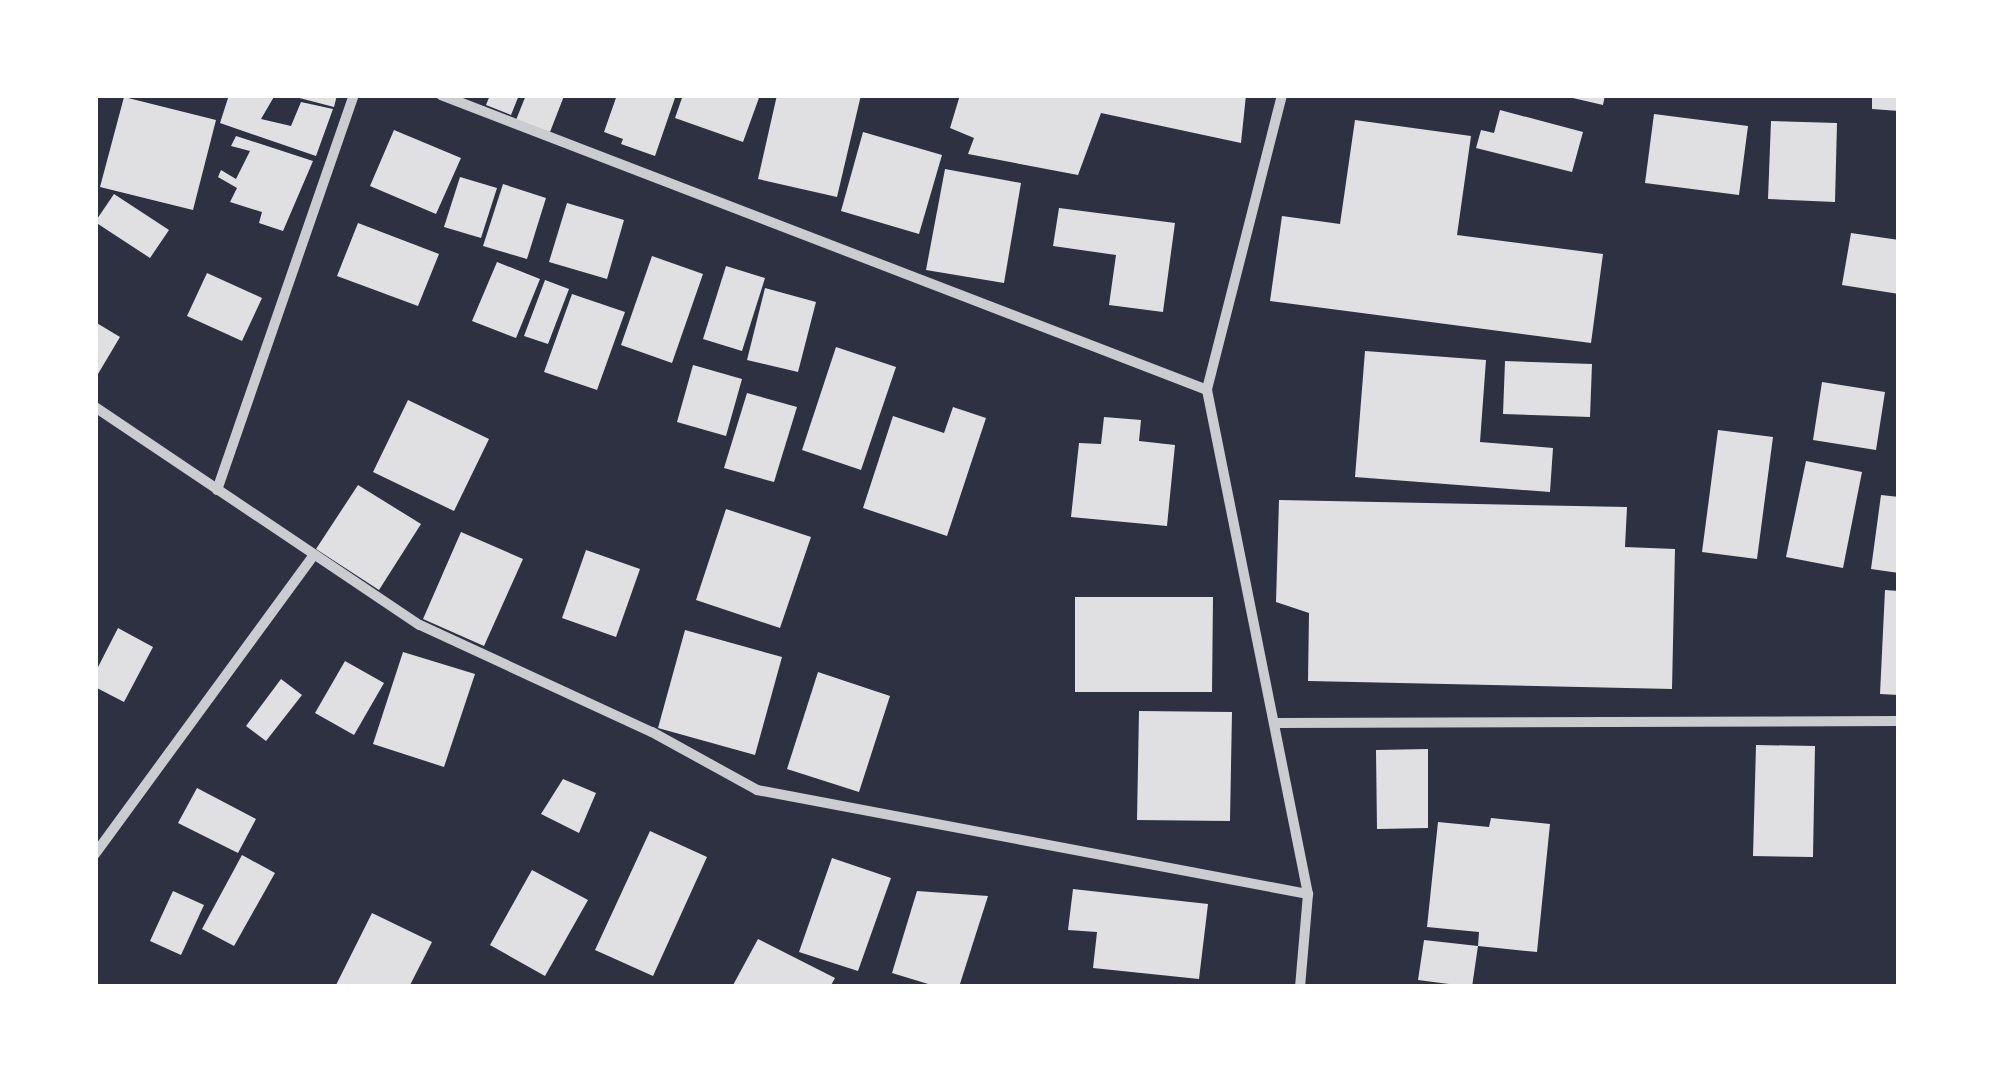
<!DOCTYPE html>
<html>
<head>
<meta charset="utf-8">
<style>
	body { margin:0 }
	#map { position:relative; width:1994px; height:1082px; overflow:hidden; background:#2d3142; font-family:Montserrat,sans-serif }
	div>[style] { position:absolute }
	.building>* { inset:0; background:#e0e0e3 }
	.minor>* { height:10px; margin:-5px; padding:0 5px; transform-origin:5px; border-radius:5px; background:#caccd0 }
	span { translate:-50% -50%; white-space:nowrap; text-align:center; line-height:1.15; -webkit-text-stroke:10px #fff; paint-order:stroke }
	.frame { position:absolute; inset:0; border:98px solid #fff; pointer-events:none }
</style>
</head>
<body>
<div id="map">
	<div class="building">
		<i style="clip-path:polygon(229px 95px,275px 95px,261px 119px,291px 126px,301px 102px,333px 109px,316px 156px,220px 123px)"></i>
		<i style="clip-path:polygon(288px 95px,337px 95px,334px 107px)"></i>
		<i style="clip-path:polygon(490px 95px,519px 95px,511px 115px,486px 105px)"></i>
		<i style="clip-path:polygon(526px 95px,564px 96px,550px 132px,516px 120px)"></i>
		<i style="clip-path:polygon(617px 95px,676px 95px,655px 156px,621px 144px,623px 139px,604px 132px)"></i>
		<i style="clip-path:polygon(683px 95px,760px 95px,743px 142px,675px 118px)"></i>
		<i style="clip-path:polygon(777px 95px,861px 95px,837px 197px,758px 179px)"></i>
		<i style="clip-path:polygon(960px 95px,1246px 95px,1241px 143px,1101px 113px,1078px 175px,968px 154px,974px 138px,950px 128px)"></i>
		<i style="clip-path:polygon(1560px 95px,1605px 95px,1603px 105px)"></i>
		<i style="clip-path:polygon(1872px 95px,1899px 95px,1899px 111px,1872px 109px)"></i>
		<i style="clip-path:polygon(124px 97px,216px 120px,193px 210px,100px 187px)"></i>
		<i style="clip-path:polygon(1500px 110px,1583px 132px,1572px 172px,1476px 148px,1481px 130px,1494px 133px)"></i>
		<i style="clip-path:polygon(1654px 114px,1748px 126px,1739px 195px,1645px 183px)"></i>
		<i style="clip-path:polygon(1355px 120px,1471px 136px,1457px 235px,1603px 254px,1591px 343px,1270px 301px,1282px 216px,1340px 224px)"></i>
		<i style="clip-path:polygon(1771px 121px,1837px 123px,1835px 202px,1768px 199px)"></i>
		<i style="clip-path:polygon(394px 130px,461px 158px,436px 214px,370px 186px)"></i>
		<i style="clip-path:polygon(863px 132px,942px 155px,919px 234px,841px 211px)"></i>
		<i style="clip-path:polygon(236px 136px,313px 161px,283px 231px,259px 223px,262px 212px,230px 202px,237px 188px,218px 177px,221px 170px,236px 179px,250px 151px,231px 146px)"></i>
		<i style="clip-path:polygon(945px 169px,1021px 183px,1004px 283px,926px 270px)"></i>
		<i style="clip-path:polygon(460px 177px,497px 188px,481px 238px,444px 227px)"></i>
		<i style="clip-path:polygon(503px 184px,546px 198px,527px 259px,483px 246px)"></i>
		<i style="clip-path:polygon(114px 194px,169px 230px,150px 258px,95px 222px)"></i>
		<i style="clip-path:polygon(567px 203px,624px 220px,607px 279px,549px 262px)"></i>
		<i style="clip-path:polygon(1059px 208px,1175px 223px,1163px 312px,1109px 305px,1116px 255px,1053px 246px)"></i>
		<i style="clip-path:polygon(358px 223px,439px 254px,418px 306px,337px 276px)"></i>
		<i style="clip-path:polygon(1851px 233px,1899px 240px,1899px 294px,1842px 285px)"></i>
		<i style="clip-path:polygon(652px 256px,703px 274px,672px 363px,621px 345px)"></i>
		<i style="clip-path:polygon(497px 262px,540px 279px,516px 338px,472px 321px)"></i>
		<i style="clip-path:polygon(726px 266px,765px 278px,742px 351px,703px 339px)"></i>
		<i style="clip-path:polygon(207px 273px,262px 298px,242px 341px,187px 316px)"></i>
		<i style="clip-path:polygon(545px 280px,569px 289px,548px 344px,524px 336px)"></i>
		<i style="clip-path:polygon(765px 288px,816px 302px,798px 372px,747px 360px)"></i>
		<i style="clip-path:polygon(572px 294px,625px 312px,597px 390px,544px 372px)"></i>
		<i style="clip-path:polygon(95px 322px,120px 337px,95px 379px)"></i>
		<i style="clip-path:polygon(836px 347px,896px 367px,861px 470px,802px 450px)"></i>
		<i style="clip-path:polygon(1365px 351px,1486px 360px,1480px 442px,1553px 448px,1550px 492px,1355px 477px)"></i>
		<i style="clip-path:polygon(1505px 361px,1592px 364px,1590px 417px,1503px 414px)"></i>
		<i style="clip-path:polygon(693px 365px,742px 379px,726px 436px,677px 422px)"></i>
		<i style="clip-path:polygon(1822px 382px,1885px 392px,1876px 450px,1813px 440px)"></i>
		<i style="clip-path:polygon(747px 393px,797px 407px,774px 482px,724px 468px)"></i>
		<i style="clip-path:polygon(408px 400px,489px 439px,454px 511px,373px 472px)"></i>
		<i style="clip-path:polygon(953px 407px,986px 418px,947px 536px,863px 508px,893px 416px,944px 433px)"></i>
		<i style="clip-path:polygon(1104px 417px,1141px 420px,1139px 441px,1175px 445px,1167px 526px,1071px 517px,1079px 443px,1101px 444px)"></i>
		<i style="clip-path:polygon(1718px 430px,1773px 437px,1757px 559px,1702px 552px)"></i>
		<i style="clip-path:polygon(1806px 461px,1862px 472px,1843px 568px,1786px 557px)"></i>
		<i style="clip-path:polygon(358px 485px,421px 524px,379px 590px,316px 549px)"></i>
		<i style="clip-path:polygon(1881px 495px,1899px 497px,1899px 573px,1871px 569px)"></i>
		<i style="clip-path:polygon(1279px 500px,1627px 507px,1625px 547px,1675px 549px,1672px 689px,1308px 681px,1309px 613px,1276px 602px)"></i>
		<i style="clip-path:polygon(726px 509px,811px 537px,780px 628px,696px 600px)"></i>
		<i style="clip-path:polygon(461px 532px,523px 559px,484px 646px,423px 619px)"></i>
		<i style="clip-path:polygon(586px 550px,640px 569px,616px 637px,562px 618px)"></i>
		<i style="clip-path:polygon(1885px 590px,1899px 591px,1899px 695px,1880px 694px)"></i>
		<i style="clip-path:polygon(1075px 597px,1213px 597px,1212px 692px,1075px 692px)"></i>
		<i style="clip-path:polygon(118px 628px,153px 647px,124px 702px,95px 687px,95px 673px)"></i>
		<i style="clip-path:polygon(685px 630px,782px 657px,755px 755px,658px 728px)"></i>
		<i style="clip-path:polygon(403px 652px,475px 674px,444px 767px,373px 744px)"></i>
		<i style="clip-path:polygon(345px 661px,384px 683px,354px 735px,315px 713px)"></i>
		<i style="clip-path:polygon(818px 672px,890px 696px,859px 792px,787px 769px)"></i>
		<i style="clip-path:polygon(281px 679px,302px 695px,266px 741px,246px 726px)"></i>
		<i style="clip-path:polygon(1139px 711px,1232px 712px,1230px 821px,1137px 820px)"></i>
		<i style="clip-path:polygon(1756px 745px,1815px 746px,1813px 857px,1753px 856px)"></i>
		<i style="clip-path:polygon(1428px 749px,1428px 828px,1377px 829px,1376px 750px)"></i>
		<i style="clip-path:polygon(563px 779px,596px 793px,579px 833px,541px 814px)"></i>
		<i style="clip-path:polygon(197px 788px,256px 819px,238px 853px,178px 823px)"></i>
		<i style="clip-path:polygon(1491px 818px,1550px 824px,1537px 952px,1478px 946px,1472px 987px,1418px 980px,1424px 940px,1478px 946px,1479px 932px,1427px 927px,1438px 822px,1489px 827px)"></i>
		<i style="clip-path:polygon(650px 831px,707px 857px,653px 976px,595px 950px)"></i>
		<i style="clip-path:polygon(242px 855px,275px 873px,234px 946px,202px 929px)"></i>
		<i style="clip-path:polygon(832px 858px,891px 878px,858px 971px,799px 952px)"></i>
		<i style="clip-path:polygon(532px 870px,588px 900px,545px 976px,490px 945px)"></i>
		<i style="clip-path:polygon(1073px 889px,1208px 904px,1199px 979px,1093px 968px,1097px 932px,1068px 930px)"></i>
		<i style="clip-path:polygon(173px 891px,204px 905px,181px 955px,150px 941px)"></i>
		<i style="clip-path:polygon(917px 891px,988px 896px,959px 987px,938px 987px,892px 973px)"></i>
		<i style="clip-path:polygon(372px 913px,432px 942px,409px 987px,335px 987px)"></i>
		<i style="clip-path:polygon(758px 939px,835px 978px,830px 987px,732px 987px)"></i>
	</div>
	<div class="minor">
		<i style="left:441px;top:95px;width:821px;rotate:21.06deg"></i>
		<i style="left:1282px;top:95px;width:304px;rotate:104.3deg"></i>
		<i style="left:1207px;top:390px;width:514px;rotate:78.67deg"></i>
		<i style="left:1308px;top:894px;width:93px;rotate:94.9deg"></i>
		<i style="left:95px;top:407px;width:391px;rotate:33.9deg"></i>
		<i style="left:420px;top:625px;width:255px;rotate:24.8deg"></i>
		<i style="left:652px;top:732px;width:120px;rotate:28.9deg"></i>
		<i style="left:757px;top:790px;width:561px;rotate:10.69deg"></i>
		<i style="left:217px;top:490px;width:418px;rotate:-70.9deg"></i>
		<i style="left:1275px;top:723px;width:624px;rotate:-0.18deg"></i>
		<i style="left:95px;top:854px;width:369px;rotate:-53.8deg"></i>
	</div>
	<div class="frame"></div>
</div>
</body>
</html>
